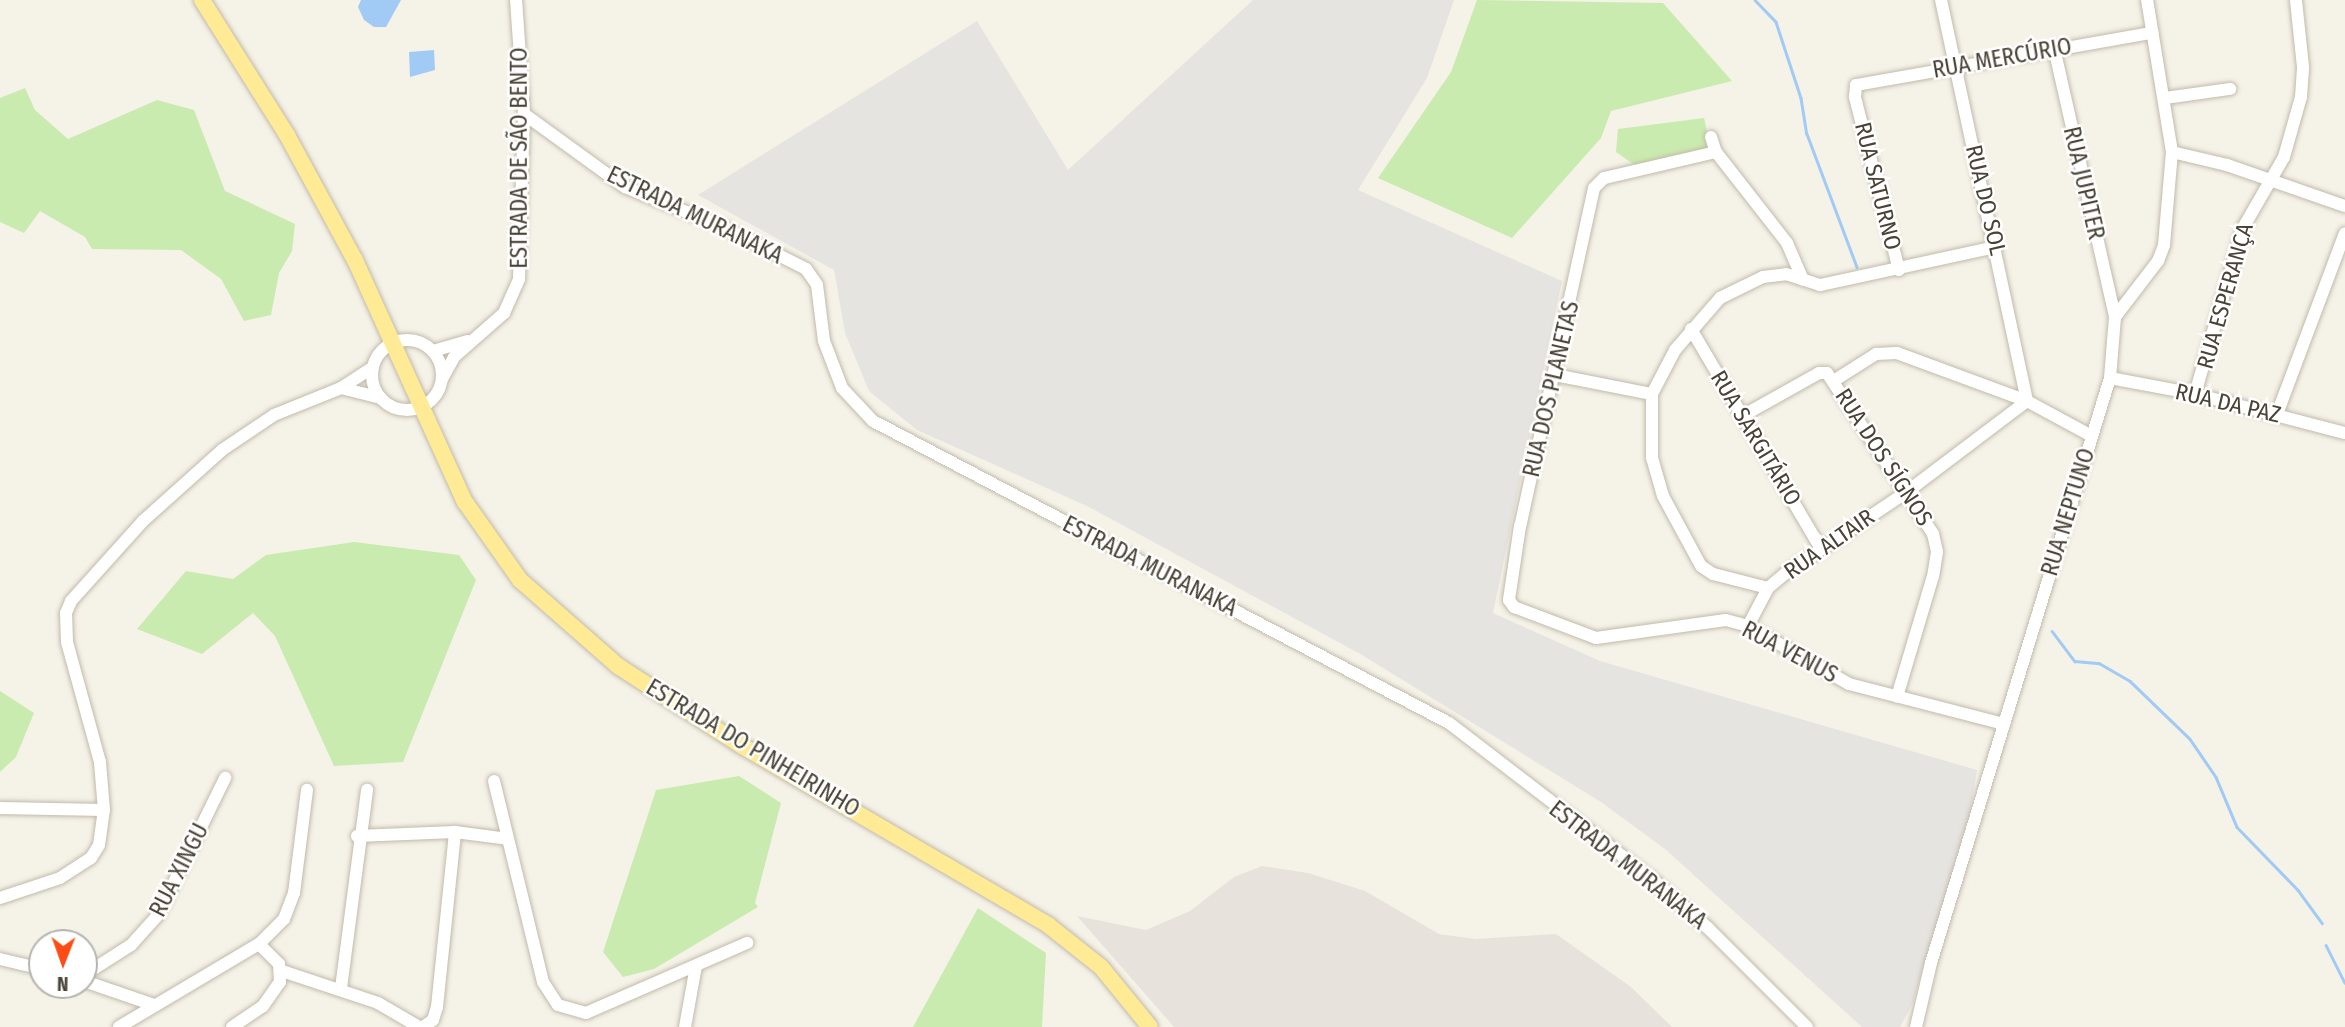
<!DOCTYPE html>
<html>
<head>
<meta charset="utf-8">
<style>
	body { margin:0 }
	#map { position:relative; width:2345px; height:1027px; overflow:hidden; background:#f5f2e8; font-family:"Fira Sans Condensed",sans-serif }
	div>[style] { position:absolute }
	.industrial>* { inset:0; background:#e7e3dc }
	.green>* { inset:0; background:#caebaf }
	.parking>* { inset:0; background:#e6e4e0 }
	.water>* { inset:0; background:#a1cbf4 }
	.stream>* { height:2.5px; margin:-1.25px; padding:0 1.25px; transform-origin:1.25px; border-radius:1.25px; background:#a1cbf4 }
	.roads { filter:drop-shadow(0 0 2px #c1bbaa) drop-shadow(0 0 2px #c1bbaa) }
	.minor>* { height:12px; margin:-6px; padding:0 6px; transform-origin:6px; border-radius:6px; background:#fff }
	.minor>.ring { margin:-6px; padding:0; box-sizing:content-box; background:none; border:12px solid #fff; border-radius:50% }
	.major>* { height:16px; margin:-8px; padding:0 8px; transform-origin:8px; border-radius:8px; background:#ffea96 }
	span { translate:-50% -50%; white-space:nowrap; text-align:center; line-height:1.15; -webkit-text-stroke:5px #fff; paint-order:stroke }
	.street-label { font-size:23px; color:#484336 }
	.north { position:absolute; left:28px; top:929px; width:70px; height:70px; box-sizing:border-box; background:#fff; border:2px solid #b6b4af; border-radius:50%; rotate:181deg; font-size:19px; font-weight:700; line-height:28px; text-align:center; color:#484336 }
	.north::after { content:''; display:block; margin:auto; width:24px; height:32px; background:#ff4c14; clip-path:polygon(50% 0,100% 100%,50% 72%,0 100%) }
</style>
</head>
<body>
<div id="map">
	<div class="industrial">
		<i style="clip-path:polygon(1262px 866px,1308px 873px,1365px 891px,1439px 934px,1475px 939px,1556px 934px,1631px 987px,1672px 1027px,1174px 1027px,1077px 916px,1146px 930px,1190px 911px,1234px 877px)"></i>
	</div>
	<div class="green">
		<i style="clip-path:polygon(1477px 0,1663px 3px,1732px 81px,1611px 111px,1601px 138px,1512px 238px,1378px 178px,1451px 72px)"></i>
		<i style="clip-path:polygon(25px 88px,35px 110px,68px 139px,157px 100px,194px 110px,225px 191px,295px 224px,292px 251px,279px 273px,271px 315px,244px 321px,221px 279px,181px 250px,92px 249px,85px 237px,40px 211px,24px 233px,0 222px,0 98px)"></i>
		<i style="clip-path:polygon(1704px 118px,1711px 150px,1636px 166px,1616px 152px,1618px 129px)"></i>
		<i style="clip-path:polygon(354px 542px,459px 555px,476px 580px,403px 762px,334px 766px,275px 636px,253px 613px,202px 654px,137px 629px,186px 571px,233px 579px,266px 555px)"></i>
		<i style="clip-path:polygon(0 691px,34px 713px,16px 757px,0 772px)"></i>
		<i style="clip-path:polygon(739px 776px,781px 803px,755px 903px,758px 907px,654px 969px,623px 977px,603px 952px,656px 790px)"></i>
		<i style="clip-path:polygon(978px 908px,1046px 953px,1042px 1027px,913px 1027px)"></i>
	</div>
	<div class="parking">
		<i style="clip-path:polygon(1253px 0,1454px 0,1427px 78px,1358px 190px,1562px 281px,1493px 613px,1600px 661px,1977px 770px,1970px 814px,1912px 1005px,1900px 1027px,1862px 1027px,1665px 849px,1601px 802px,1362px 655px,1089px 507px,917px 430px,869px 391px,845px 333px,834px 270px,698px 195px,977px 21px,1068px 170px)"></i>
	</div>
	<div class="water">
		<i style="clip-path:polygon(361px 0,401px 0,386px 27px,374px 27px,364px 20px,358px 7px)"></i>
		<i style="clip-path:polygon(434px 50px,435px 70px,410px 77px,409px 52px)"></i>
	</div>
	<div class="stream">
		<i style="left:1755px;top:0;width:30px;rotate:46deg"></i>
		<i style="left:1776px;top:22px;width:80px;rotate:71.8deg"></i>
		<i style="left:1801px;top:98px;width:36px;rotate:81deg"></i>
		<i style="left:1807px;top:134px;width:142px;rotate:69.4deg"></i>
		<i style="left:2052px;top:631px;width:38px;rotate:53deg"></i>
		<i style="left:2075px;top:661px;width:24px;rotate:5deg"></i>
		<i style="left:2099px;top:663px;width:36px;rotate:30deg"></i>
		<i style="left:2130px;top:681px;width:83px;rotate:44deg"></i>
		<i style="left:2190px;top:739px;width:46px;rotate:55.6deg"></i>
		<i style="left:2216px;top:777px;width:54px;rotate:67.2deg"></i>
		<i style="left:2237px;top:827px;width:88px;rotate:45.9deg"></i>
		<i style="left:2298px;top:890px;width:41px;rotate:54deg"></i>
		<i style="left:2326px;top:945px;width:42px;rotate:63.4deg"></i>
	</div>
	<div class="roads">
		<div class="minor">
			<i style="left:2054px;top:48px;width:276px;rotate:77.2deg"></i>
			<i style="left:2165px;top:98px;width:66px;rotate:-7.9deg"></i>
			<i style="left:524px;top:114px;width:125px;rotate:35.9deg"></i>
			<i style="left:625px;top:187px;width:106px;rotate:22.2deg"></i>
			<i style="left:723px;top:227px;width:93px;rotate:26.8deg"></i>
			<i style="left:806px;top:269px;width:19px;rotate:55deg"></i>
			<i style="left:817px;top:285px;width:56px;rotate:82.9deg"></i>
			<i style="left:824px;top:341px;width:50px;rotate:69deg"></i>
			<i style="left:842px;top:388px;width:45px;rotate:46.8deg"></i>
			<i style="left:873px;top:421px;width:650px;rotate:27.67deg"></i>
			<i style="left:1449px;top:723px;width:255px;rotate:37.5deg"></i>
			<i style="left:1651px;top:878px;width:76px;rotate:41.3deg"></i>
			<i style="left:1708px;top:928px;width:140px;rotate:45deg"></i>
			<i style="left:1711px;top:137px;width:16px;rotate:72deg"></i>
			<i style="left:1716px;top:152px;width:115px;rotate:52deg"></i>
			<i style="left:1787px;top:243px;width:40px;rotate:66.6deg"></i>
			<i style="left:1716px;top:152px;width:115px;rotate:166.9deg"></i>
			<i style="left:1604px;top:178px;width:14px;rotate:135deg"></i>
			<i style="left:1594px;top:188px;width:346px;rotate:102.3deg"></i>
			<i style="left:1520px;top:526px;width:75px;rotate:98.5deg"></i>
			<i style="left:1509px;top:600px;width:9px;rotate:54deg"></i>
			<i style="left:1514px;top:607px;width:88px;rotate:20.7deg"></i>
			<i style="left:1596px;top:638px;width:131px;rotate:-7.9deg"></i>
			<i style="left:1726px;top:620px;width:23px;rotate:15deg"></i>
			<i style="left:1748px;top:626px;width:116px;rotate:29.9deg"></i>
			<i style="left:1849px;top:684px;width:160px;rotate:14.5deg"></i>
			<i style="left:2172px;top:152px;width:57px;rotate:13.3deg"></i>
			<i style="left:2227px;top:165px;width:125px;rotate:19.2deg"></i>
			<i style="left:1899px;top:270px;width:179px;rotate:-104.3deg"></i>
			<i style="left:1855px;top:97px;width:12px;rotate:-85deg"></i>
			<i style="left:1856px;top:85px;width:301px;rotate:-10deg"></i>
			<i style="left:1691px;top:329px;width:253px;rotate:59.4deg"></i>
			<i class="ring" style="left:372px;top:340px;width:58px;height:58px"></i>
			<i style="left:433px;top:351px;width:36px;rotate:-16deg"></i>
			<i style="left:1555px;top:375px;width:99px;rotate:11.1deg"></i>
			<i style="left:2110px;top:378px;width:86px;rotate:10.7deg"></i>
			<i style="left:2195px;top:394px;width:155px;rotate:14.6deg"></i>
			<i style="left:442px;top:379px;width:25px;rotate:-61deg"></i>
			<i style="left:454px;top:357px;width:67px;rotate:-41.3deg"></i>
			<i style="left:504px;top:313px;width:37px;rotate:-66deg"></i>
			<i style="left:519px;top:279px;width:165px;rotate:-88.3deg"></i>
			<i style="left:524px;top:114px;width:114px;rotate:-94deg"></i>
			<i style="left:1835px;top:380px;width:49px;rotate:-32.4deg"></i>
			<i style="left:1876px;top:354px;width:21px;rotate:-3deg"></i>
			<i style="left:1897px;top:353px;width:139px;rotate:20.3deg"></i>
			<i style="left:2027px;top:401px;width:72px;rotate:28.4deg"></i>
			<i style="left:341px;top:388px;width:41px;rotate:14deg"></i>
			<i style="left:2195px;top:394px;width:173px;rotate:-73.9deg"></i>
			<i style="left:2243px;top:228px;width:82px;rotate:-60deg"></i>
			<i style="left:2284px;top:157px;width:62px;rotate:-74.2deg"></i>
			<i style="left:2301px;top:97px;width:30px;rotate:-86deg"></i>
			<i style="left:2303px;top:67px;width:67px;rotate:-96deg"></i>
			<i style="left:2277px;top:414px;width:193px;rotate:-69.4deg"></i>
			<i style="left:1744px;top:415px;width:86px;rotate:-29.2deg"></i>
			<i style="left:1819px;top:373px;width:8px"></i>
			<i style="left:1827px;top:373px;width:193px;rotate:56.6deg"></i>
			<i style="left:1933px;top:534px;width:18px;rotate:77deg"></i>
			<i style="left:1937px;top:552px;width:24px;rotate:99deg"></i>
			<i style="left:1933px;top:576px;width:126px;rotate:106.6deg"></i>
			<i style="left:1768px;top:588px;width:57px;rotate:-165.7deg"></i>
			<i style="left:1713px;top:574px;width:14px;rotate:-146deg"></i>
			<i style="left:1701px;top:566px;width:80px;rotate:-118.5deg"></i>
			<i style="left:1663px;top:496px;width:40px;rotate:-106deg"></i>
			<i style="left:1652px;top:458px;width:64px;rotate:-90deg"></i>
			<i style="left:1652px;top:394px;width:50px;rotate:-62.4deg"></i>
			<i style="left:1675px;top:350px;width:69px;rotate:-49.1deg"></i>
			<i style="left:1720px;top:298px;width:48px;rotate:-26deg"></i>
			<i style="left:1763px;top:277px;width:23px;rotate:-7deg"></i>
			<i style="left:1786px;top:274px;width:36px;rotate:18deg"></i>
			<i style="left:1820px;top:285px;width:180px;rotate:-12.2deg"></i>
			<i style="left:1748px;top:626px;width:43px;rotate:-62.2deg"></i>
			<i style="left:1768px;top:588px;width:23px;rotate:-40deg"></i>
			<i style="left:1786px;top:573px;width:147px;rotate:-33.9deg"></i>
			<i style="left:1908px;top:491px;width:149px;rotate:-37.1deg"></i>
			<i style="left:2027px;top:401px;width:410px;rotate:-102.1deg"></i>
			<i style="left:494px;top:781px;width:207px;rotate:76.3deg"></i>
			<i style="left:543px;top:982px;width:27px;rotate:57deg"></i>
			<i style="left:558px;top:1005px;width:29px;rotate:16deg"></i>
			<i style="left:586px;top:1013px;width:176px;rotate:-23.5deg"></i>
			<i style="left:0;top:808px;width:104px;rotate:1.1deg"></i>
			<i style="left:357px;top:836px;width:98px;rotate:-2.3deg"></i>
			<i style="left:455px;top:832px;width:53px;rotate:7.5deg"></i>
			<i style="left:0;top:898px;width:63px;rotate:-18.4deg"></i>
			<i style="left:60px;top:878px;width:37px;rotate:-33deg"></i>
			<i style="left:91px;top:858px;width:15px;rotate:-58deg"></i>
			<i style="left:99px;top:845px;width:35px;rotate:-82deg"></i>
			<i style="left:104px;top:810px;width:48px;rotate:-94.8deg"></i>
			<i style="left:100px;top:762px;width:124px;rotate:-105.4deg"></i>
			<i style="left:67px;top:642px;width:29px;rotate:-92deg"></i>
			<i style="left:66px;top:613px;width:13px;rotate:-67deg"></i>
			<i style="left:71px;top:601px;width:108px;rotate:-48deg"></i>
			<i style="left:143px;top:521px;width:106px;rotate:-41.9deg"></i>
			<i style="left:222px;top:450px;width:63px;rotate:-33.9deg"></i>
			<i style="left:274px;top:415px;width:72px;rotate:-21.9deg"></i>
			<i style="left:341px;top:388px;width:38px;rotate:-33deg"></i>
			<i style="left:0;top:959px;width:43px;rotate:13.4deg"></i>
			<i style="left:282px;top:971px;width:101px;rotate:18.4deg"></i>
			<i style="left:378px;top:1003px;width:48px;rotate:30.3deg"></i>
			<i style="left:84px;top:975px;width:56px;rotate:-32.6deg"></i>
			<i style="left:131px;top:945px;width:40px;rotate:-48deg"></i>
			<i style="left:158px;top:915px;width:153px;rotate:-63.9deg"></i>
			<i style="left:84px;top:981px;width:74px;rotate:18.9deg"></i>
			<i style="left:341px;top:988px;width:200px;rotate:-82.5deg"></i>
			<i style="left:119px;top:1027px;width:163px;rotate:-30.7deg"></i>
			<i style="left:259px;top:944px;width:35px;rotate:-45deg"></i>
			<i style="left:284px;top:919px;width:28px;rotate:-69deg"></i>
			<i style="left:294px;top:893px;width:104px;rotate:-82.8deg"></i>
			<i style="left:232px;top:1027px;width:37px;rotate:-34deg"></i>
			<i style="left:263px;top:1006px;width:29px;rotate:-55deg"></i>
			<i style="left:280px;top:982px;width:18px;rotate:-93deg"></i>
			<i style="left:279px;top:964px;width:28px;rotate:-135deg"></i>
			<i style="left:423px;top:1027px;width:12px;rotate:-35deg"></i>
			<i style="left:433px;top:1020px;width:14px;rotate:-73deg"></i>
			<i style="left:437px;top:1007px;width:176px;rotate:-84.1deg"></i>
			<i style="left:685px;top:1027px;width:62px;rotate:-79.8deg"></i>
			<i style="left:1916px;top:1027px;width:66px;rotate:-76.8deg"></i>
			<i style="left:1931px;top:963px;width:612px;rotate:-72.99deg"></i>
			<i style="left:2110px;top:378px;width:61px;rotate:-85.3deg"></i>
			<i style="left:2115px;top:317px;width:71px;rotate:-52.5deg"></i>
			<i style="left:2158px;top:261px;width:17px;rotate:-69deg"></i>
			<i style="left:2164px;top:245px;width:93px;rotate:-85.1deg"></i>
			<i style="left:2172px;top:152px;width:154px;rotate:-99.3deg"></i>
		</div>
		<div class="major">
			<i style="left:202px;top:0;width:160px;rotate:57.8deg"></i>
			<i style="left:287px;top:135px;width:142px;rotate:61.5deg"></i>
			<i style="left:355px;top:260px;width:266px;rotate:65.6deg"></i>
			<i style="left:465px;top:502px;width:95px;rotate:54.8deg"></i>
			<i style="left:520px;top:580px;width:130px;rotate:41.3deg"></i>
			<i style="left:618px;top:666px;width:148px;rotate:32.8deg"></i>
			<i style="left:742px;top:746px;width:355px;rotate:30.3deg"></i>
			<i style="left:1048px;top:925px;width:68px;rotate:38.4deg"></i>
			<i style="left:1101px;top:967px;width:77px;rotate:50.8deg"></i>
		</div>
	</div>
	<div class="street-label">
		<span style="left:2002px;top:58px;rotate:-10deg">RUA MERCÚRIO</span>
		<span style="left:519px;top:158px;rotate:-90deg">ESTRADA DE SÃO BENTO</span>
		<span style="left:2084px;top:183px;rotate:77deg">RUA JUPITER</span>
		<span style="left:1878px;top:186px;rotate:76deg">RUA SATURNO</span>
		<span style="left:1986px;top:200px;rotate:77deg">RUA DO SOL</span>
		<span style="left:695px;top:215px;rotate:26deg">ESTRADA MURANAKA</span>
		<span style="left:2225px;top:296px;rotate:-74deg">RUA ESPERANÇA</span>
		<span style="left:1551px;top:389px;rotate:-77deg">RUA DOS PLANETAS</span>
		<span style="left:2228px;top:403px;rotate:13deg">RUA DA PAZ</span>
		<span style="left:1756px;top:438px;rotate:59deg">RUA SARGITÁRIO</span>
		<span style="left:1884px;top:457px;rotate:57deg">RUA DOS SÍGNOS</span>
		<span style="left:2068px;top:512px;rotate:-73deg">RUA NEPTUNO</span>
		<span style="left:1829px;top:544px;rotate:-35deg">RUA ALTAIR</span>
		<span style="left:1150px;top:566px;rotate:27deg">ESTRADA MURANAKA</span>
		<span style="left:1790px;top:652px;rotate:28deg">RUA VENUS</span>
		<span style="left:753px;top:748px;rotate:31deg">ESTRADA DO PINHEIRINHO</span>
		<span style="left:1628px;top:865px;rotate:38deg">ESTRADA MURANAKA</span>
		<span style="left:179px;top:870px;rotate:-63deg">RUA XINGU</span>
	</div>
	<div class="north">N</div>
</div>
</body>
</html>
